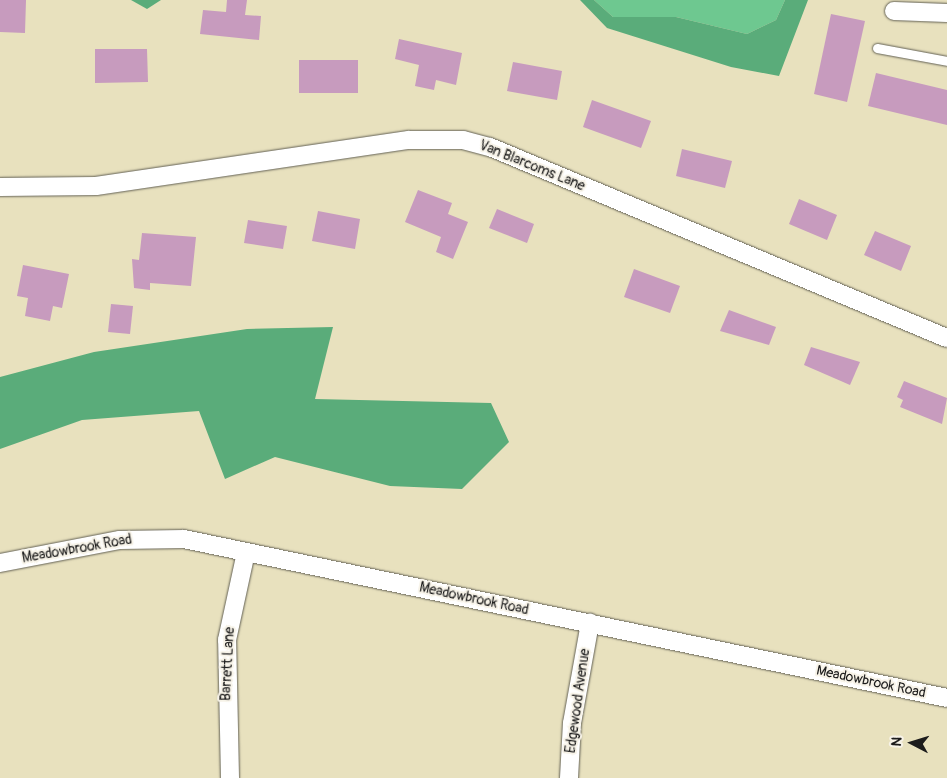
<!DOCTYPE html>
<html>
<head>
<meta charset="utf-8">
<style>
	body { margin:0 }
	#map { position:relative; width:947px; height:778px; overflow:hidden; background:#e8e1be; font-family:Pangolin,sans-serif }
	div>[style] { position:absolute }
	.green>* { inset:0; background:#6ec890 }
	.forest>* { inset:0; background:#5aac7a }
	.building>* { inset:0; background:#c79bbe }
	.roads { filter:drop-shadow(0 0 1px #636155) drop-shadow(0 0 1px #636155) }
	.service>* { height:9px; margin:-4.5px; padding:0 4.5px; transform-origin:4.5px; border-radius:4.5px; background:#fff }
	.minor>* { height:18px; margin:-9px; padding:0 9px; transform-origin:9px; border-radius:9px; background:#fff }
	span { translate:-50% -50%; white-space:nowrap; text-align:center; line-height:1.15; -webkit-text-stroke:4px #f7f3e8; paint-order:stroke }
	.street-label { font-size:14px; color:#1c1c1c }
	.north { position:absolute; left:887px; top:718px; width:50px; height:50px; -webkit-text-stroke:4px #f7f3e8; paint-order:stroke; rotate:275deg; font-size:14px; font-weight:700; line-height:20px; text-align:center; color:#1c1c1c }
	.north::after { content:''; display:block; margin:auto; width:18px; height:22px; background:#1c1c1c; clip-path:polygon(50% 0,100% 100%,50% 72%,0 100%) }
</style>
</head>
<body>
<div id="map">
	<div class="green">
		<i style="clip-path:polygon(594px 0,785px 0,776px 20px,747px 34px,676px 17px,613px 17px)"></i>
	</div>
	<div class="forest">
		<i style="clip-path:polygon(131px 0,161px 0,147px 9px)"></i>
		<i style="clip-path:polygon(580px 0,594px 0,613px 17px,676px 17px,747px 34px,776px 20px,785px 0,808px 0,779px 76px,731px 67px,607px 28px)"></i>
		<i style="clip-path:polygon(333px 327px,315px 399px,491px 403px,509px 442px,462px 489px,390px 486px,275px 457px,225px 479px,199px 411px,82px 420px,0 449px,0 377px,94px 352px,247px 329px)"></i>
	</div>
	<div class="building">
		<i style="clip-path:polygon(0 0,26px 0,25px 33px,0 32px)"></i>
		<i style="clip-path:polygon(227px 0,247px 0,245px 15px,261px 16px,259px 40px,200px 34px,203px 10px,226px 12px)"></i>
		<i style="clip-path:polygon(831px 14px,865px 21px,847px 102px,814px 94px)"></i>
		<i style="clip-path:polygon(399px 39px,462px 53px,456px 85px,436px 80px,434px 90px,415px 86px,419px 65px,395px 59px)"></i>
		<i style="clip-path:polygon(95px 49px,147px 49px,148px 82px,95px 83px)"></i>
		<i style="clip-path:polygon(299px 60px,358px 60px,358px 93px,299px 93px)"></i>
		<i style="clip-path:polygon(513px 62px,562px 71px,557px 100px,507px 91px)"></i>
		<i style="clip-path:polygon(876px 73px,947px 90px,947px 125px,868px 106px)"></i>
		<i style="clip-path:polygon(592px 100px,651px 121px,641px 148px,583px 127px)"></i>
		<i style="clip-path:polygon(682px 149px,732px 161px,725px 188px,676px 176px)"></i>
		<i style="clip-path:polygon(418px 190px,452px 203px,448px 214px,468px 222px,453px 259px,436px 252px,441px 237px,405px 222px)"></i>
		<i style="clip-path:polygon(799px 199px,837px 215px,827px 240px,789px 224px)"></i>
		<i style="clip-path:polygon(497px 209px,534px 224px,527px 243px,489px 228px)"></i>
		<i style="clip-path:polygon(318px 211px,360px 219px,355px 249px,312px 241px)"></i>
		<i style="clip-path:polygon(248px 220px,287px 226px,283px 249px,244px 243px)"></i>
		<i style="clip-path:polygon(875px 231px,911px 246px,901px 271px,864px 255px)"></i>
		<i style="clip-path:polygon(142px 233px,196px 237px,191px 286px,150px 283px,150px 290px,134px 288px,132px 259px,139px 260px)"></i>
		<i style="clip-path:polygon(23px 265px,69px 274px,62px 308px,53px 306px,50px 321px,25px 316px,28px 298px,17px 296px)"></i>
		<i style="clip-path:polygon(634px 269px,680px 286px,670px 313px,624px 297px)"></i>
		<i style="clip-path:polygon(111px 304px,133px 306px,130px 334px,108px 332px)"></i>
		<i style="clip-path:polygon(729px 310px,776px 327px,769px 345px,720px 331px)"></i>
		<i style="clip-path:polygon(811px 347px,860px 362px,850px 385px,804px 365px)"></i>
		<i style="clip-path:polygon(904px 381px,947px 398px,942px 424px,900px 407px,903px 400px,897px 397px)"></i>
	</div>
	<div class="roads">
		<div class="service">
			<i style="left:877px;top:48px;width:71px;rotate:10.5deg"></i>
		</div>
		<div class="minor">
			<i style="left:894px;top:11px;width:53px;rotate:2.2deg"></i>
			<i style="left:0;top:187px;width:96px;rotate:-0.6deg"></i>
			<i style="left:96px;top:186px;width:316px;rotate:-8.4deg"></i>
			<i style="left:409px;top:140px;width:54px"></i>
			<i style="left:463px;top:140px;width:28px;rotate:15deg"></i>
			<i style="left:490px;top:147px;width:495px;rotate:22.7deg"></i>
			<i style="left:0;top:563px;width:122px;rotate:-10.9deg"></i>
			<i style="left:120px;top:540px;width:64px;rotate:-0.9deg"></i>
			<i style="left:184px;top:539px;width:779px;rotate:11.77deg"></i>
			<i style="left:230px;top:778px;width:138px;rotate:-91.2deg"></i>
			<i style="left:227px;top:640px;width:90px;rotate:-77.8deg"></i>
			<i style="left:569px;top:778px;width:55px;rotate:-86.9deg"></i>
			<i style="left:572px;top:723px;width:102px;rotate:-79.8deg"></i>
		</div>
	</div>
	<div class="street-label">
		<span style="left:532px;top:166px;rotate:22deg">Van Blarcoms Lane</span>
		<span style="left:77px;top:549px;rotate:-10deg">Meadowbrook Road</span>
		<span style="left:474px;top:599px;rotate:12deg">Meadowbrook Road</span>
		<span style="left:228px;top:664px;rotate:-87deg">Barrett Lane</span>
		<span style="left:871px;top:682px;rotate:12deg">Meadowbrook Road</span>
		<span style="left:578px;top:701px;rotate:-82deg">Edgewood Avenue</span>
	</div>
	<div class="north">N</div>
</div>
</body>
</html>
